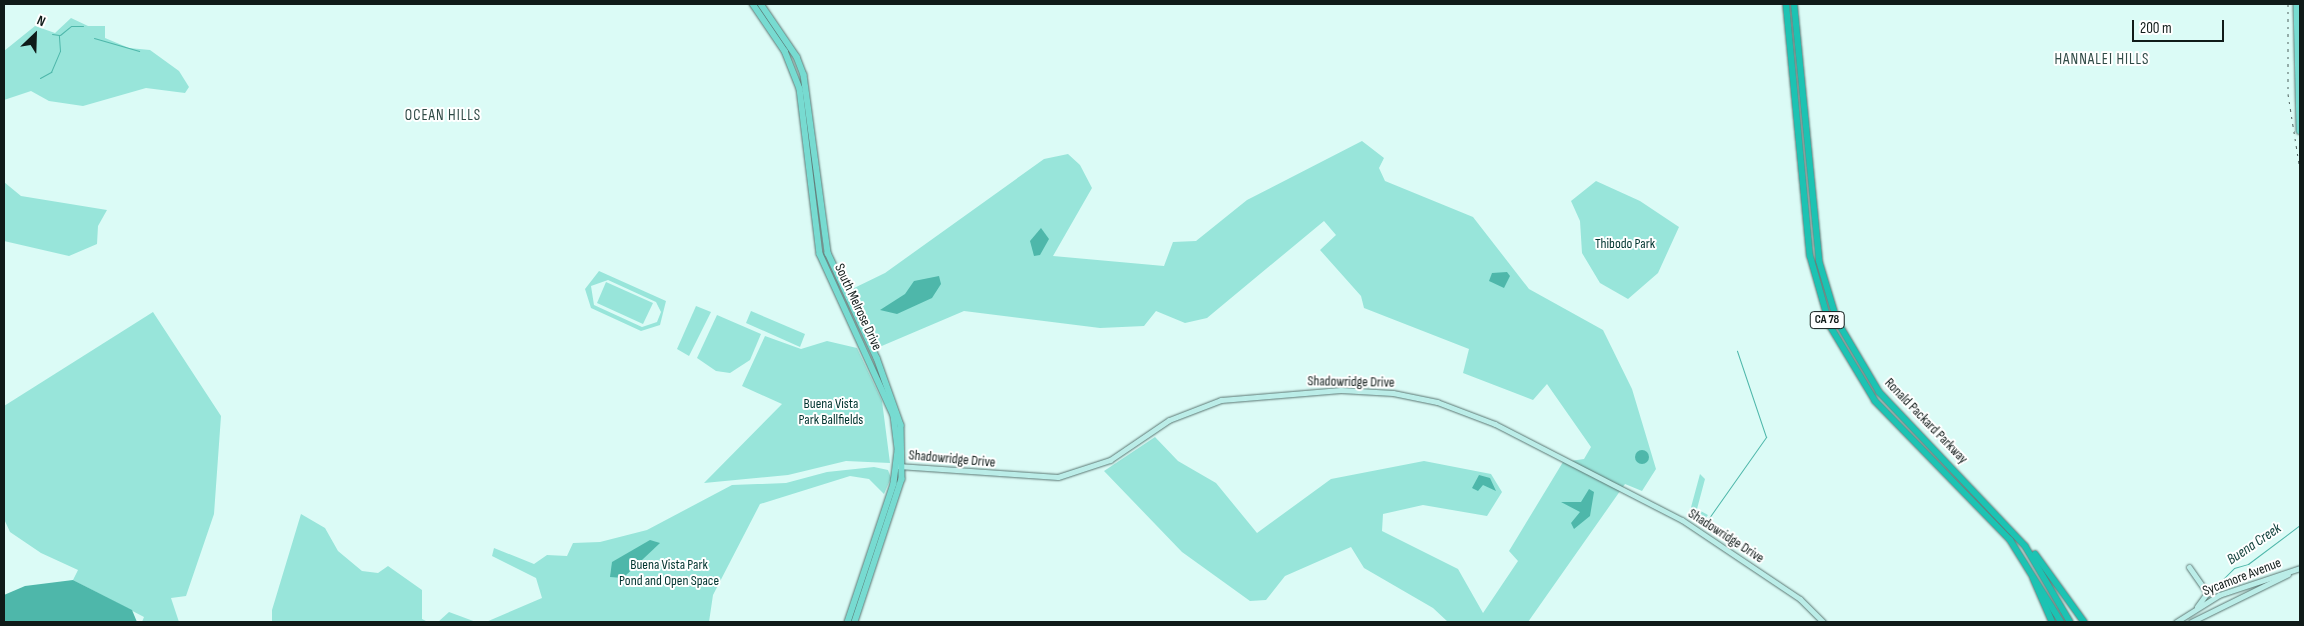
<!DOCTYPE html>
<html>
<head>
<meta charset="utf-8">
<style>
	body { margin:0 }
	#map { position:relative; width:2304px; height:626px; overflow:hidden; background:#dbfbf6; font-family:"Sofia Sans Condensed",sans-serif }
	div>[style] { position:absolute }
	.green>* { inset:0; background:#98e5da }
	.water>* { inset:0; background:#4eb7aa }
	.round { border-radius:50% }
	.stream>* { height:1px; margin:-0.5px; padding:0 0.5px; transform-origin:0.5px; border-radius:0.5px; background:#4eb7aa }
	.roads { filter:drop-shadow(0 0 1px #5b7773) drop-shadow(0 0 1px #5b7773) }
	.secondary>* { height:5px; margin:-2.5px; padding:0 2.5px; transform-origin:2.5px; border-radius:2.5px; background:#bbede8 }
	.primary>* { height:5.5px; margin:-2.75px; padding:0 2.75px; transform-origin:2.75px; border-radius:2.75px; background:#77dbd1 }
	.highway>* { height:6px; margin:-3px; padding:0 3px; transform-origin:3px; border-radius:3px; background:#1cc3b3 }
	.rail>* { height:1px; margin-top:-0.5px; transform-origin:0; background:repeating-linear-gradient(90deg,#4e5f5c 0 2.5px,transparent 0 7.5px) }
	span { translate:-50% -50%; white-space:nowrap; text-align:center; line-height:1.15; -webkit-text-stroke:4px #fff; paint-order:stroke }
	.shield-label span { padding:1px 4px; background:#fff; border:1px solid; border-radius:4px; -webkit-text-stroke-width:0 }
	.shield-label { font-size:12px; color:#101b19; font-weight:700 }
	.park-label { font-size:14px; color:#00342f }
	.street-label { font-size:14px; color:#101b19 }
	.neighbourhood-label { font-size:15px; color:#304b47; letter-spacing:1px }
	.water-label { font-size:15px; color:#12423c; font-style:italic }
	.frame { position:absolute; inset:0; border:5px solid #101b19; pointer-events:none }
	.north { position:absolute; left:10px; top:10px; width:50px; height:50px; -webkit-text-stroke:4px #fff; paint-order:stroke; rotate:24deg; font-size:14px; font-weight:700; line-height:20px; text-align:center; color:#101b19 }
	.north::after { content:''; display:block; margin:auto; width:18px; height:22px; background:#101b19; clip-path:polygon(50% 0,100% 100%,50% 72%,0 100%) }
	.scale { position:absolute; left:2132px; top:20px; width:92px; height:22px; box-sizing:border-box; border:2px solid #101b19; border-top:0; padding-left:6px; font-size:15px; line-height:18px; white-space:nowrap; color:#101b19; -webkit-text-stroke:4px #fff; paint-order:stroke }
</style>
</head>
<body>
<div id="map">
	<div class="green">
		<i style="clip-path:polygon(71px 18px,88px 26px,105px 26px,105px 38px,129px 48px,150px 50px,179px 71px,189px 87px,185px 93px,146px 88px,83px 106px,49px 101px,31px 91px,4px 100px,4px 51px,35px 26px,55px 33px)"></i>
		<i style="clip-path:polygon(1362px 141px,1384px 158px,1379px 168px,1385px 181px,1473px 217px,1529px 289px,1603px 330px,1632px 389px,1656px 469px,1642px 491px,1625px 484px,1528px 622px,1448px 622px,1433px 608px,1364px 568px,1351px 547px,1285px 576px,1266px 600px,1250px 601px,1182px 552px,1104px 471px,1155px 437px,1178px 461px,1216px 483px,1257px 533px,1331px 479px,1424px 461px,1491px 474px,1502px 492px,1487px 516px,1423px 505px,1383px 514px,1382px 531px,1458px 569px,1483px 613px,1518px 561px,1509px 551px,1563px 462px,1584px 459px,1591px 447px,1547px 384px,1533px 400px,1463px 373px,1469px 349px,1364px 308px,1361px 296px,1320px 250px,1336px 235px,1324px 221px,1207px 318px,1185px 323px,1156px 311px,1144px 326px,1100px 328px,964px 311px,877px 348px,848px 291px,885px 273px,1044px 159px,1068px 154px,1080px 165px,1092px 188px,1053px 256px,1164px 266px,1173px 242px,1196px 241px,1247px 200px)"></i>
		<i style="clip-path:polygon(1596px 181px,1640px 201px,1679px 227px,1658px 273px,1628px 299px,1600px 283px,1582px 253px,1580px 221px,1571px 201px)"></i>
		<i style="clip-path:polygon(4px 182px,21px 196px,107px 210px,98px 226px,97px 244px,69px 256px,4px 241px)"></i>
		<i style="clip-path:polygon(evenodd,599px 271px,666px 301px,660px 325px,641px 331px,591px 308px,585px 289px,599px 271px,608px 280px,656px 302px,661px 312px,657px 322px,642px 327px,594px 305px,591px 286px,608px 280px)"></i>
		<i style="clip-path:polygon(606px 282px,653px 303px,643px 324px,597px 303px)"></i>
		<i style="clip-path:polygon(696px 306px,711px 312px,689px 356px,677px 349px)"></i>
		<i style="clip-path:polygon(751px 311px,805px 334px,800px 347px,746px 323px)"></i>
		<i style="clip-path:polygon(153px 312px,221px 416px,214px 514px,186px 596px,171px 598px,179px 622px,142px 622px,144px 617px,73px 580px,78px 570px,41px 553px,10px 532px,4px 519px,4px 406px)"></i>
		<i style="clip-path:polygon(717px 315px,761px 334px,750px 360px,730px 373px,716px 371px,697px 358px)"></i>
		<i style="clip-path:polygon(765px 336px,801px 349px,827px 341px,857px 348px,882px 401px,890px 463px,846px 461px,788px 475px,704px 483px,782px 404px,742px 386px)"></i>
		<i style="clip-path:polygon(874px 467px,888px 470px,891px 478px,884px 494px,869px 479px,850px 476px,760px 504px,713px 595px,709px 622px,486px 622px,542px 598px,536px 578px,492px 556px,494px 548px,534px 564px,547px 555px,567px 556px,573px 543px,600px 542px,647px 530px,732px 485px,786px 483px,827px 472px)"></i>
		<i style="clip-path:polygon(1700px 474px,1705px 479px,1697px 509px,1708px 515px,1702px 523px,1690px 511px)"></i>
		<i style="clip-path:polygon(301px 514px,325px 528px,338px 551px,362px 571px,378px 573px,388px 566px,422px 590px,422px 619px,428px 622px,272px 622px,272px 610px)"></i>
		<i style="clip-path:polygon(449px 612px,476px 622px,438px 622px)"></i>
	</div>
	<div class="water">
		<i style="clip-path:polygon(1041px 228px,1049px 239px,1040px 255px,1034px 256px,1030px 241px)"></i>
		<i style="clip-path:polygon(1507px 272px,1510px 276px,1504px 288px,1489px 281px,1492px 273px)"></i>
		<i style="clip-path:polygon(939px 276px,941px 284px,932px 298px,897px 314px,880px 310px,905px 294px,914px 281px)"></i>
		<i class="round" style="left:1635px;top:450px;width:14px;height:14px"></i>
		<i style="clip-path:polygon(1479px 475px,1490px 478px,1496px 491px,1483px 485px,1478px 491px,1472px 488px)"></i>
		<i style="clip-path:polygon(1589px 489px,1594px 492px,1590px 516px,1574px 529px,1571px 523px,1580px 512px,1561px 502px,1581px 502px)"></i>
		<i style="clip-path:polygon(650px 540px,660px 543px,623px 578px,610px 577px,612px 562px)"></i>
		<i style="clip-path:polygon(73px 580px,132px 610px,137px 622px,4px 622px,4px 595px,25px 586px)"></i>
	</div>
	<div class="stream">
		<i style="left:60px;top:35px;width:14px;rotate:-39deg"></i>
		<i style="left:71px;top:26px;width:12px"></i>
		<i style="left:94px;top:38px;width:47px;rotate:16.1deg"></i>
		<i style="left:40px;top:78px;width:13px;rotate:-29deg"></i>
		<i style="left:51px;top:72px;width:23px;rotate:-67deg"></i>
		<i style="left:60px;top:51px;width:16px;rotate:-94deg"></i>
		<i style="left:59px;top:35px;width:7px;rotate:-172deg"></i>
		<i style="left:1704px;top:525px;width:108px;rotate:-54.8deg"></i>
		<i style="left:1766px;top:437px;width:91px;rotate:-108.6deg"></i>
		<i style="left:2221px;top:581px;width:18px;rotate:-45deg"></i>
		<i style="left:2234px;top:568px;width:15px;rotate:-16deg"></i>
		<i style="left:2248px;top:564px;width:65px;rotate:-36.9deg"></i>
	</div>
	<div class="roads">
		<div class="secondary">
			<i style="left:898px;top:466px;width:160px;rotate:3.9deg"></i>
			<i style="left:1058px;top:477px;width:55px;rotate:-18.1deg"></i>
			<i style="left:1110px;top:460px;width:71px;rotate:-34.1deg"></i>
			<i style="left:1169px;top:420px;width:56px;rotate:-21deg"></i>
			<i style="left:1221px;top:400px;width:120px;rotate:-4.8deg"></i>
			<i style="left:1341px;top:390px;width:52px;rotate:3.3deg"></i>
			<i style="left:1393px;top:393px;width:45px;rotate:11.6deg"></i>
			<i style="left:1437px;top:402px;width:62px;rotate:20.8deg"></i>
			<i style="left:1495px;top:424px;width:210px;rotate:27.2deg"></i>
			<i style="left:1682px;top:520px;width:142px;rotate:33.8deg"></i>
			<i style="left:1800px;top:599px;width:33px;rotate:45deg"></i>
			<i style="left:2189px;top:567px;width:32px;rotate:55deg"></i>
			<i style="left:2207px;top:593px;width:17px;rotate:126deg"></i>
			<i style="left:2176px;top:622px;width:51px;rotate:-32.1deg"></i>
			<i style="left:2219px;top:595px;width:85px;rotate:-18.4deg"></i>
			<i style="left:2191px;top:622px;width:108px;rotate:-26.3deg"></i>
		</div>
		<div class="primary">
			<i style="left:753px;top:4px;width:57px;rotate:55.8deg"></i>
			<i style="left:785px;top:51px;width:41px;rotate:68.5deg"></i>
			<i style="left:800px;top:89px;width:166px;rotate:83.1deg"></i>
			<i style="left:820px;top:254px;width:178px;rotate:65.4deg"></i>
			<i style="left:894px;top:416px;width:35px;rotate:83deg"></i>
			<i style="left:898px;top:451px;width:33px;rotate:97deg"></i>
			<i style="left:894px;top:484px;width:145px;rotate:108.4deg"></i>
			<i style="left:761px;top:4px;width:64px;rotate:55.8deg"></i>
			<i style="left:797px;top:57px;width:19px;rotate:69deg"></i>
			<i style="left:804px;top:75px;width:180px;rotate:82.3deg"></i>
			<i style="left:828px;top:253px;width:116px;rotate:65deg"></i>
			<i style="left:877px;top:358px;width:71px;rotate:70.3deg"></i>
			<i style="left:901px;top:425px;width:54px;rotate:88.9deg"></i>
			<i style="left:902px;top:479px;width:151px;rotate:108.2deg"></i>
			<i style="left:2297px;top:4px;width:127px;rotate:88.6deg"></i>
		</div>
		<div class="highway">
			<i style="left:1786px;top:4px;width:253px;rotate:84.6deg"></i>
			<i style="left:1810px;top:256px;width:73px;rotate:74.1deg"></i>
			<i style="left:1830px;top:326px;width:87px;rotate:59deg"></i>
			<i style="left:1875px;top:401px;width:194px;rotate:45.8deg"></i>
			<i style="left:2010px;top:540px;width:97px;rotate:58.1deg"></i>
			<i style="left:1794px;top:4px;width:258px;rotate:84.4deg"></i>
			<i style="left:1819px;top:261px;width:63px;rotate:73.3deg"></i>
			<i style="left:1837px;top:321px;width:82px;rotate:59.4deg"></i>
			<i style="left:1879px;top:392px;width:212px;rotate:46.5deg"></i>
			<i style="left:2025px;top:546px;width:88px;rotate:59.4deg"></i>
			<i style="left:2035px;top:554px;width:84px;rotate:54.2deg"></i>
			<i style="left:2033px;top:578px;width:48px;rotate:66.6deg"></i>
		</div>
	</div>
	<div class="rail">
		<i style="left:2288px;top:4px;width:90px;rotate:90deg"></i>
		<i style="left:2288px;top:94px;width:77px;rotate:81deg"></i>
	</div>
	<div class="shield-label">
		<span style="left:1827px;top:320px">CA 78</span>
	</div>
	<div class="park-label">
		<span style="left:1625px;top:244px">Thibodo Park</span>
		<span style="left:831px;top:412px">Buena Vista<br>Park Ballfields</span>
		<span style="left:669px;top:573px">Buena Vista Park<br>Pond and Open Space</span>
	</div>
	<div class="street-label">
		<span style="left:858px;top:307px;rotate:65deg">South Melrose Drive</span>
		<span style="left:1351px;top:382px;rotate:1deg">Shadowridge Drive</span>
		<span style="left:1926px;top:421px;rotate:46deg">Ronald Packard Parkway</span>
		<span style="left:952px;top:459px;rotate:5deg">Shadowridge Drive</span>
		<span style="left:1726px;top:536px;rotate:33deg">Shadowridge Drive</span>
		<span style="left:2242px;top:577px;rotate:-21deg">Sycamore Avenue</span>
	</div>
	<div class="neighbourhood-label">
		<span style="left:2102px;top:60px">HANNALEI HILLS</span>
		<span style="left:443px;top:116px">OCEAN HILLS</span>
	</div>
	<div class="water-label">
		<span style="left:2254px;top:544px;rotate:-34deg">Buena Creek</span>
	</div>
	<div class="frame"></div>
	<div class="north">N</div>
	<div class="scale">200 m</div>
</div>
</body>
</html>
